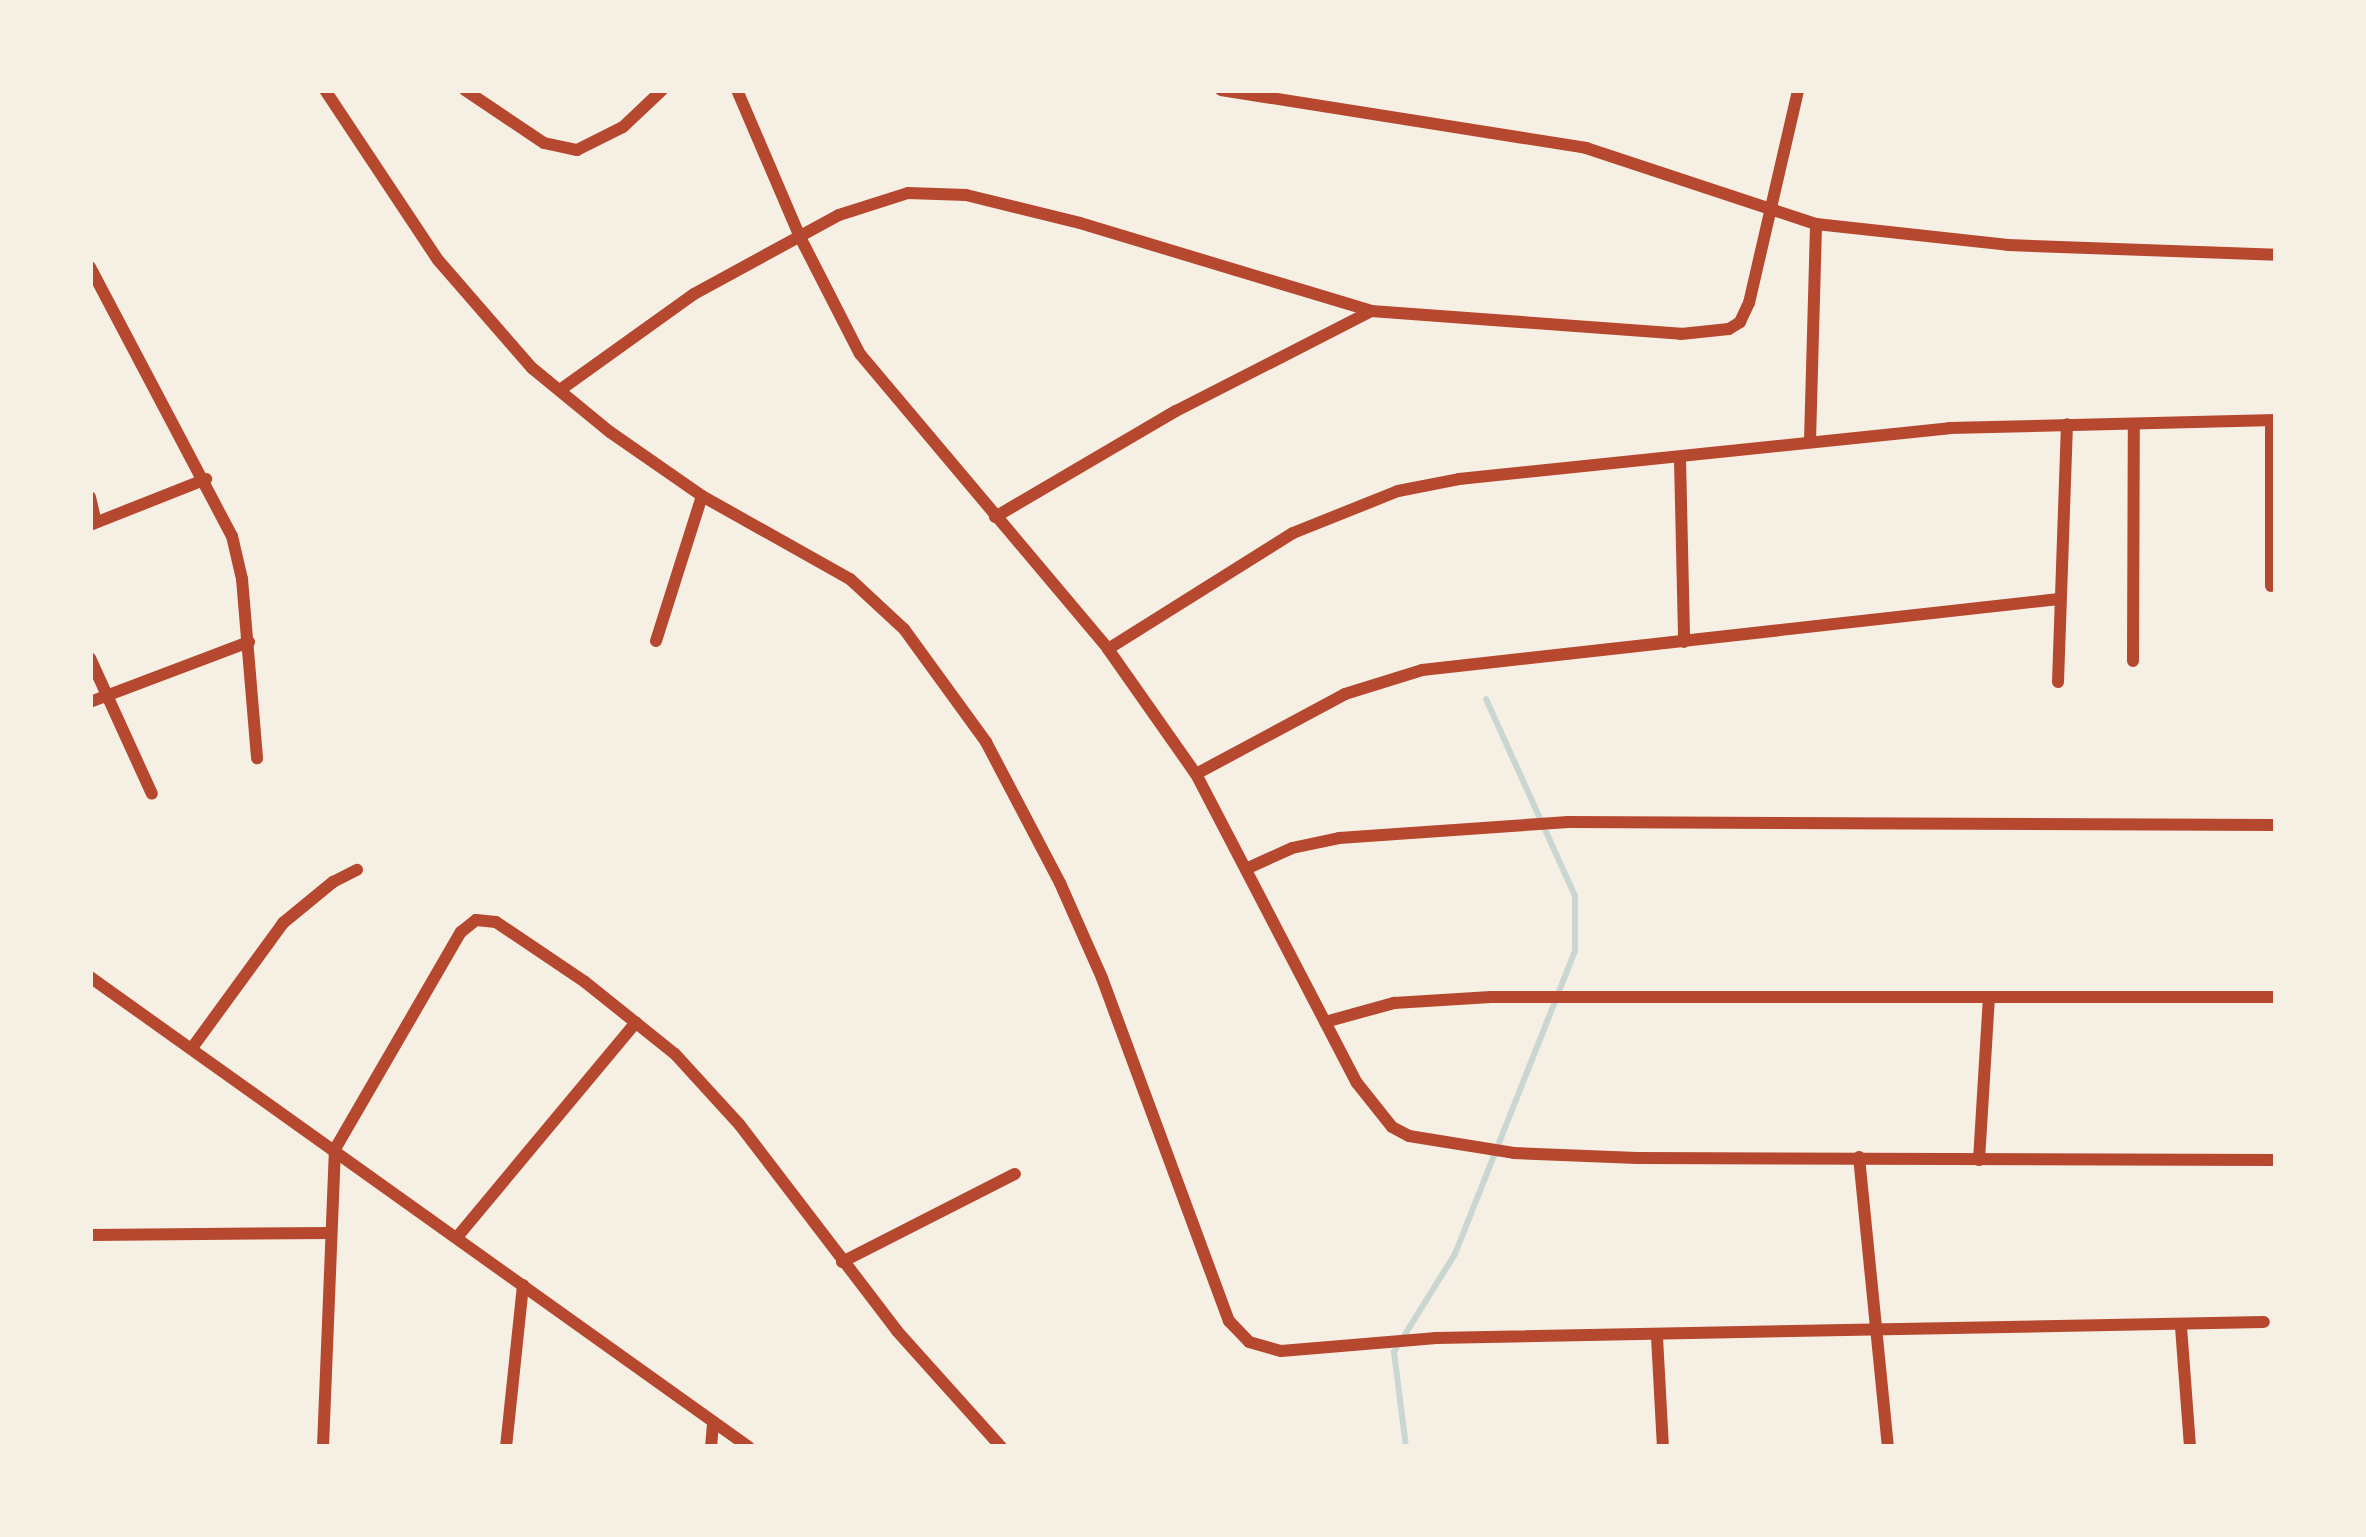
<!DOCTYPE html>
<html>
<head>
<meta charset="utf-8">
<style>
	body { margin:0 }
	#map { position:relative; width:2366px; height:1537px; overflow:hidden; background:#f6efe4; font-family:Quicksand,sans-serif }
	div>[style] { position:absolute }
	.stream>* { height:6px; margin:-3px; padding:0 3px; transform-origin:3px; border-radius:3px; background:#c9d6d2 }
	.minor>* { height:12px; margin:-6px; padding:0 6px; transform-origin:6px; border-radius:6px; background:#b5482f }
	span { translate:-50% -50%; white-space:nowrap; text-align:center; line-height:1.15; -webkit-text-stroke:10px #f6efe4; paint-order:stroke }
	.frame { position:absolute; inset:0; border:93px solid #f6efe4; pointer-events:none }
</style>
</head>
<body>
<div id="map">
	<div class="stream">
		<i style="left:1406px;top:1447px;width:96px;rotate:-97.2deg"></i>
		<i style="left:1394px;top:1352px;width:115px;rotate:-58.1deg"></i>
		<i style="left:1455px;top:1254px;width:326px;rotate:-68.4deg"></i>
		<i style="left:1575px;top:951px;width:55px;rotate:-90deg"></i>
		<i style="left:1575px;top:896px;width:216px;rotate:-114.3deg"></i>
	</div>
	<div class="minor">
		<i style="left:325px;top:90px;width:204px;rotate:56.4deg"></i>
		<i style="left:438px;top:260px;width:143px;rotate:49deg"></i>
		<i style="left:532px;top:368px;width:101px;rotate:39.4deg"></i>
		<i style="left:610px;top:432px;width:112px;rotate:34.8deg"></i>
		<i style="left:702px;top:496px;width:170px;rotate:29.3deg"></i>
		<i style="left:850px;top:579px;width:74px;rotate:42.8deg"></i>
		<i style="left:904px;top:629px;width:140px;rotate:54deg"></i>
		<i style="left:986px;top:742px;width:159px;rotate:62.3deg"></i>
		<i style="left:1060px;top:883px;width:104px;rotate:66.1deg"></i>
		<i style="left:1102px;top:978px;width:366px;rotate:69.7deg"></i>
		<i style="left:1229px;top:1321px;width:29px;rotate:46deg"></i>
		<i style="left:1249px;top:1342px;width:33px;rotate:16deg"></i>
		<i style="left:1281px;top:1351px;width:156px;rotate:-4.8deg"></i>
		<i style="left:1436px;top:1338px;width:828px;rotate:-1.11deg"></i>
		<i style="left:465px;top:90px;width:95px;rotate:33.9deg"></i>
		<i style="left:544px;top:143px;width:34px;rotate:12deg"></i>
		<i style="left:577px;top:150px;width:51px;rotate:-26.6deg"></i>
		<i style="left:623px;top:127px;width:54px;rotate:-43.5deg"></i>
		<i style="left:737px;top:90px;width:160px;rotate:66.8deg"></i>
		<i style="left:800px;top:237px;width:131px;rotate:62.9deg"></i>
		<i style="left:860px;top:354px;width:385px;rotate:49.9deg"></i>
		<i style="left:1108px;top:649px;width:153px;rotate:54.9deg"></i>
		<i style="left:1196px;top:774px;width:348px;rotate:62.5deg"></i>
		<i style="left:1357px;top:1083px;width:56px;rotate:51.5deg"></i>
		<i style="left:1392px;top:1127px;width:19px;rotate:28deg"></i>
		<i style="left:1409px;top:1136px;width:106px;rotate:9.2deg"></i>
		<i style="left:1514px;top:1153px;width:123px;rotate:2.3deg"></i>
		<i style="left:1637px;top:1158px;width:639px;rotate:0.18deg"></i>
		<i style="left:1221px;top:90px;width:370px;rotate:9deg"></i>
		<i style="left:1586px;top:148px;width:242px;rotate:18.3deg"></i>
		<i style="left:1816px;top:224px;width:193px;rotate:6.2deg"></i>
		<i style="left:2008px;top:245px;width:268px;rotate:2.1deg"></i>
		<i style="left:90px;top:267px;width:304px;rotate:62.2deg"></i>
		<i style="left:232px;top:536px;width:44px;rotate:76.9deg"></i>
		<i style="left:242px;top:579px;width:180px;rotate:85.2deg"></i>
		<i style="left:560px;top:390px;width:165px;rotate:-35.6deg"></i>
		<i style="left:694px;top:294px;width:165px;rotate:-28.6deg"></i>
		<i style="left:839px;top:215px;width:72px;rotate:-17.7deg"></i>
		<i style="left:908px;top:193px;width:58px;rotate:2deg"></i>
		<i style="left:966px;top:195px;width:117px;rotate:13.8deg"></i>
		<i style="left:1080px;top:223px;width:304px;rotate:16.8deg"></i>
		<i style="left:1371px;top:311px;width:311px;rotate:4.2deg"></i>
		<i style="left:1681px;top:334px;width:48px;rotate:-5.9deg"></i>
		<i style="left:1729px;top:329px;width:13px;rotate:-32deg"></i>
		<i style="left:1740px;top:322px;width:21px;rotate:-65deg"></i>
		<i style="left:1749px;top:303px;width:219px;rotate:-77deg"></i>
		<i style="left:1810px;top:441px;width:217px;rotate:-88.4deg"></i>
		<i style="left:1680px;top:459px;width:183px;rotate:88.7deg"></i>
		<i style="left:90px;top:497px;width:26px;rotate:77deg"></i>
		<i style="left:995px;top:517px;width:210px;rotate:-30.4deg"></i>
		<i style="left:1176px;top:411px;width:219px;rotate:-27.1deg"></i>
		<i style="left:90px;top:525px;width:125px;rotate:-21.6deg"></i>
		<i style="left:2271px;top:586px;width:165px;rotate:-90deg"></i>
		<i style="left:656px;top:641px;width:152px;rotate:-72.4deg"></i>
		<i style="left:1108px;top:649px;width:218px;rotate:-32.1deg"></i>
		<i style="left:1293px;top:533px;width:113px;rotate:-21.8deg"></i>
		<i style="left:1398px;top:491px;width:62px;rotate:-11.1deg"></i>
		<i style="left:1459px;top:479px;width:493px;rotate:-5.9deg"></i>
		<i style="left:1949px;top:428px;width:327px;rotate:-1.4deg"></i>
		<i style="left:90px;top:658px;width:149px;rotate:65.5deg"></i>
		<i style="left:2133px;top:661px;width:237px;rotate:-89.8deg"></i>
		<i style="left:2058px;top:682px;width:258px;rotate:-88deg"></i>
		<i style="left:90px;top:702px;width:170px;rotate:-20.7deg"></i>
		<i style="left:1196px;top:774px;width:169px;rotate:-28.2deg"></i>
		<i style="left:1345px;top:694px;width:81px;rotate:-17.3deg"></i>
		<i style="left:1422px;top:670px;width:641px;rotate:-6.36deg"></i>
		<i style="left:1248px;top:868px;width:48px;rotate:-24.4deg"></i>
		<i style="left:1292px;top:848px;width:48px;rotate:-12deg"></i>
		<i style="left:1339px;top:838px;width:230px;rotate:-4deg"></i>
		<i style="left:1568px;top:822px;width:708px;rotate:0.24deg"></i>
		<i style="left:90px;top:977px;width:809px;rotate:35.5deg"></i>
		<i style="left:1325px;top:1022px;width:72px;rotate:-15.4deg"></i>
		<i style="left:1394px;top:1003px;width:97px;rotate:-3.5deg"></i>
		<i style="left:1491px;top:997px;width:785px"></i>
		<i style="left:192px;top:1048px;width:155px;rotate:-53.9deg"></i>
		<i style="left:283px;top:923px;width:65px;rotate:-39.4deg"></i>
		<i style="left:333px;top:882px;width:27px;rotate:-27deg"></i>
		<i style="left:1859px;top:1157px;width:291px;rotate:84.3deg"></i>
		<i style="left:1979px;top:1160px;width:162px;rotate:-86.5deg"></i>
		<i style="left:90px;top:1235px;width:241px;rotate:-0.5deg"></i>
		<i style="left:458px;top:1236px;width:278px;rotate:-50.2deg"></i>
		<i style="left:842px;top:1262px;width:194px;rotate:-27deg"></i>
		<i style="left:2181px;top:1327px;width:120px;rotate:85.7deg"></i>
		<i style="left:1657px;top:1337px;width:110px;rotate:86.9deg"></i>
		<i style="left:323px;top:1447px;width:298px;rotate:-87.7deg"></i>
		<i style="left:335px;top:1149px;width:251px;rotate:-59.9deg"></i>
		<i style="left:461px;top:932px;width:19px;rotate:-39deg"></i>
		<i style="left:476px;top:920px;width:20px;rotate:6deg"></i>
		<i style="left:496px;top:922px;width:107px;rotate:34deg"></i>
		<i style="left:585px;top:982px;width:115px;rotate:38.7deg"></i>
		<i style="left:675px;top:1054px;width:95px;rotate:47.6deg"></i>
		<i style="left:739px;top:1124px;width:260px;rotate:52.6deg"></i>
		<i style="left:897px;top:1331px;width:156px;rotate:48.1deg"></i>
		<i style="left:506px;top:1447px;width:163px;rotate:-84deg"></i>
		<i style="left:711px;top:1447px;width:25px;rotate:-85deg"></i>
	</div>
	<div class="frame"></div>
</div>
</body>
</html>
